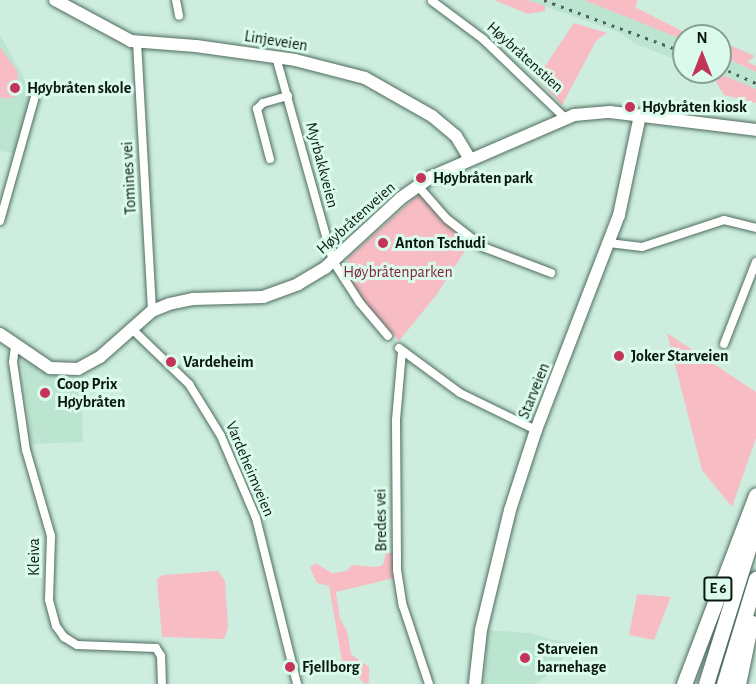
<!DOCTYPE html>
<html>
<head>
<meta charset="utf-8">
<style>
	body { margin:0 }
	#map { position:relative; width:756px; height:684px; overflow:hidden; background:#cdeede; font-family:"Alegreya Sans",sans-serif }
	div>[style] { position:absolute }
	.built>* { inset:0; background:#bbe4d1 }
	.green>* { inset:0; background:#f8bcc4 }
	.roads { filter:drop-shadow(0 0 2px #4f6c5e) drop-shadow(0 0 2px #4f6c5e) }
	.street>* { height:8px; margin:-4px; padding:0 4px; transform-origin:4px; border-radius:4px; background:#fff }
	.secondary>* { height:12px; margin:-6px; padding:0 6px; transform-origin:6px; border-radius:6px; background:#fff }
	.highway>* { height:15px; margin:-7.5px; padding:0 7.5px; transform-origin:7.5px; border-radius:7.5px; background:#fff }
	.rail>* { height:3px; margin-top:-1.5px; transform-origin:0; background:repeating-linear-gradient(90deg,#4f6259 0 3px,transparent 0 9px) }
	.dots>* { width:16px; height:16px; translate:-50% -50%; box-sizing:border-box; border:3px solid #dafbeb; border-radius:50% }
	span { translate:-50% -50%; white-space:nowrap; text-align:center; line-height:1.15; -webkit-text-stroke:6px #dafbeb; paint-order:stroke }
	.shield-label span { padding:2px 4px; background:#dafbeb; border:2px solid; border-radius:4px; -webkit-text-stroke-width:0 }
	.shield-label { font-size:15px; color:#0b1712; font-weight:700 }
	.street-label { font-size:16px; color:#0b1712 }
	.poi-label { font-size:16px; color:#0b1712; font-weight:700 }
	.left { translate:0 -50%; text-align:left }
	.park-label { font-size:16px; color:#83233c }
	.north { position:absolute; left:672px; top:24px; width:60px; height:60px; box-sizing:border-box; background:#dafbeb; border:2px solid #87a094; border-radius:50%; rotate:0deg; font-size:16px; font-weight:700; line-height:24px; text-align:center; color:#0b1712 }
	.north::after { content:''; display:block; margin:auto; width:21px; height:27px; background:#c3335a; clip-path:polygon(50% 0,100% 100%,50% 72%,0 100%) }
</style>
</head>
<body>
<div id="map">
	<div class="built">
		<i style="clip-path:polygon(527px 0,584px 0,642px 23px,684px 40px,684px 63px,634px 43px,621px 33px)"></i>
		<i style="clip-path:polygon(0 35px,33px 95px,14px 153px,0 151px)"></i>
		<i style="clip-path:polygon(720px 55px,756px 72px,756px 89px,716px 72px,720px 72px)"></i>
		<i style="clip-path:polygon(22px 361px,69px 379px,82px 393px,83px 442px,32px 444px)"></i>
		<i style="clip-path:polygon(488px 630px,528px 633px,572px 644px,557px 668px,536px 684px,484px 684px)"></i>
	</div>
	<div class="green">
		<i style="clip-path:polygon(494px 0,527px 0,545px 6px,545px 11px,528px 14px)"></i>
		<i style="clip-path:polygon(584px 0,638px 0,635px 7px,692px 36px,684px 36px,684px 40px)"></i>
		<i style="clip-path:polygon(574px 23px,607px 33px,596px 41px,562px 105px,537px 78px)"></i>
		<i style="clip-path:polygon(720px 41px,755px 56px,747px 62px,756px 66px,756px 72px,720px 55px)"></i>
		<i style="clip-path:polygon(0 47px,18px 72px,17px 96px,8px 99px,0 97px)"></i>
		<i style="clip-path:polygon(720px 74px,756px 89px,756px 103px,724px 95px,716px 82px)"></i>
		<i style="clip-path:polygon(419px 194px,470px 243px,437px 294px,399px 341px,369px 309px,346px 273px,346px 265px,349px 257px)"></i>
		<i style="clip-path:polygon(667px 333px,756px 392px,756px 438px,732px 507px,702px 470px)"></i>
		<i style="clip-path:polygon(386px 552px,394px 553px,394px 578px,336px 592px,340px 619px,347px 631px,351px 654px,369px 667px,369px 682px,365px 684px,342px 661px,329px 586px,317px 583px,310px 568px,315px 563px,332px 573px,347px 571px,352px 565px,375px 567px,383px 565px)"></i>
		<i style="clip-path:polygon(218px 571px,225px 581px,228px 628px,224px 639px,162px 637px,157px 579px,163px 575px)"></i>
		<i style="clip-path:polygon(637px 594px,671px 597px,654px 640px,629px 635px)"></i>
	</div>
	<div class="roads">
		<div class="street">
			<i style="left:176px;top:0;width:16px;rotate:79deg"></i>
			<i style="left:432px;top:1px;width:64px;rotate:36.7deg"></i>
			<i style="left:483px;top:39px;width:114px;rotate:43.9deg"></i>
			<i style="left:137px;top:42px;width:269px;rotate:86.8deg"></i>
			<i style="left:276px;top:57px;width:212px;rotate:74.4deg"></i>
			<i style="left:333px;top:261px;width:50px;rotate:57.3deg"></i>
			<i style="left:360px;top:303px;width:43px;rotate:49.7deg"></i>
			<i style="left:270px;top:159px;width:52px;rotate:-104.6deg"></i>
			<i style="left:257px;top:109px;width:8px;rotate:-45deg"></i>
			<i style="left:263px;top:103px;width:26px;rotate:-16deg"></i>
			<i style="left:418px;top:186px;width:44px;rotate:48.7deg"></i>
			<i style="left:447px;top:219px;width:46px;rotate:37.9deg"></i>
			<i style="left:483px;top:247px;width:73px;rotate:20.9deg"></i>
			<i style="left:0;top:221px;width:133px;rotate:-74.3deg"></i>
			<i style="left:609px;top:243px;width:33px;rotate:7deg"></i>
			<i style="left:642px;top:247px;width:86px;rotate:-18.2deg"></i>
			<i style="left:724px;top:220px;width:33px;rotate:14deg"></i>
			<i style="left:131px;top:328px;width:81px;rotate:44deg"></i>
			<i style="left:189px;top:384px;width:61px;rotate:58.4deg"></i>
			<i style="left:221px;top:436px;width:89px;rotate:66.9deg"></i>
			<i style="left:256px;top:518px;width:171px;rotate:76.1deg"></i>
			<i style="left:724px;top:344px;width:88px;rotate:-68.7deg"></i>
			<i style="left:15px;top:346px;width:16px;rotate:97deg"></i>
			<i style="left:13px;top:362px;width:89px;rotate:81.6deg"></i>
			<i style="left:26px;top:450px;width:90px;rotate:73.8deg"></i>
			<i style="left:51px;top:536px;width:64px;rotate:91.8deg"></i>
			<i style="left:49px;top:600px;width:27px;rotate:75deg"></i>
			<i style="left:56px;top:626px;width:14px;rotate:54deg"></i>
			<i style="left:64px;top:637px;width:15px;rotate:32deg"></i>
			<i style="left:77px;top:645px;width:79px;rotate:2.2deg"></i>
			<i style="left:156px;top:648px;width:9px;rotate:58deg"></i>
			<i style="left:161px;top:656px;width:28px;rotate:88deg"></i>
			<i style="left:399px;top:348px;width:76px;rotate:36.4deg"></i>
			<i style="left:460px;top:393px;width:85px;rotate:26deg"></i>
			<i style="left:402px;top:351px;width:69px;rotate:95deg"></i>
			<i style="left:396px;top:420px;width:150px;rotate:89.6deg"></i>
			<i style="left:397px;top:570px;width:36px;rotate:81deg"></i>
			<i style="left:403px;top:606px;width:82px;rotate:71.6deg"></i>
		</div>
		<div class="secondary">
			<i style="left:55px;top:0;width:86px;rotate:28.3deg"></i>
			<i style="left:131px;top:41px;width:65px;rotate:4.4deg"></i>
			<i style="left:196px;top:46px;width:100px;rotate:8deg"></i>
			<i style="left:295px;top:60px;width:72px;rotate:14.4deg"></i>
			<i style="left:365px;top:78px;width:77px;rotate:29.6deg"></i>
			<i style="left:432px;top:116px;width:31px;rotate:40deg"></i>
			<i style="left:456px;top:136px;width:27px;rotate:59deg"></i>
			<i style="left:0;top:334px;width:60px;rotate:34.2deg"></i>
			<i style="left:50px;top:368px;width:28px;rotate:2deg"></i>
			<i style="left:78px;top:369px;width:25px;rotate:-29deg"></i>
			<i style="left:100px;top:357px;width:69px;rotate:-41.5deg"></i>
			<i style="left:152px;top:311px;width:18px;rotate:-22deg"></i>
			<i style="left:169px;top:304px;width:25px;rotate:-12deg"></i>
			<i style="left:193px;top:299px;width:70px;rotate:-1.6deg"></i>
			<i style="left:263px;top:297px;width:37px;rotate:-20deg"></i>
			<i style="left:298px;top:284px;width:31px;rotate:-31deg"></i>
			<i style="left:325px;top:268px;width:103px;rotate:-42.6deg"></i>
			<i style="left:401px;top:198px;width:37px;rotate:-35deg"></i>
			<i style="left:431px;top:177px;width:156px;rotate:-23.4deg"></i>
			<i style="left:574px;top:115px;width:36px;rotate:-5deg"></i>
			<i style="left:610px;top:112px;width:147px;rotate:7deg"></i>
			<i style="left:475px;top:684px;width:54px;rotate:-83.7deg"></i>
			<i style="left:481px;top:630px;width:123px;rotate:-76.4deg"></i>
			<i style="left:510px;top:510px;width:84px;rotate:-72deg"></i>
			<i style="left:536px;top:430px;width:230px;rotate:-68.9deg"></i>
			<i style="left:619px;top:215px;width:102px;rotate:-78.1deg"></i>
		</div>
		<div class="highway">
			<i style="left:684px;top:684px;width:202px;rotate:-69.1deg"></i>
			<i style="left:706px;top:684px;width:169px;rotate:-72.7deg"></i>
			<i style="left:724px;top:684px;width:110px;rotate:-73.1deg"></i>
			<i style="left:738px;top:684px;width:63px;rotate:-78.2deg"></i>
		</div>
	</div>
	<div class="rail">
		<i style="left:544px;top:0;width:149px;rotate:20.4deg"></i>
		<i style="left:720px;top:67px;width:39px;rotate:24deg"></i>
	</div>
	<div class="dots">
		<i style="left:15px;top:88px;background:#c3335a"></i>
		<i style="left:630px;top:107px;background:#c3335a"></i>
		<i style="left:421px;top:178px;background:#c3335a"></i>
		<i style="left:383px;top:243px;background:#c3335a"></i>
		<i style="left:619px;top:356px;background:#c3335a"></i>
		<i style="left:171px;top:362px;background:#c3335a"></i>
		<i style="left:45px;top:393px;background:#c3335a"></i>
		<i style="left:525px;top:658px;background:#c3335a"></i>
		<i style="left:290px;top:667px;background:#c3335a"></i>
	</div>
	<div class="shield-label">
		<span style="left:718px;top:589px">E 6</span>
	</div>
	<div class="street-label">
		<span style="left:276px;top:41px;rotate:9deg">Linjeveien</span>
		<span style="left:525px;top:57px;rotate:42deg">Høybråtenstien</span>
		<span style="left:322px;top:165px;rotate:75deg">Myrbakkveien</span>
		<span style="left:129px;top:178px;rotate:-93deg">Tomines vei</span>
		<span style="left:356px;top:218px;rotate:-42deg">Høybråtenveien</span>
		<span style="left:534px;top:391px;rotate:-68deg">Starveien</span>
		<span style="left:250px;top:469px;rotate:67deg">Vardeheimveien</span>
		<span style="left:381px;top:520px;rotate:-91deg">Bredes vei</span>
		<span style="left:34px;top:557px;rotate:-90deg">Kleiva</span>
	</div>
	<div class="poi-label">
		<span class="left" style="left:27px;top:88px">Høybråten skole</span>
		<span class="left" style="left:642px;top:107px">Høybråten kiosk</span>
		<span class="left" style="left:433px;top:178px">Høybråten park</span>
		<span class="left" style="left:395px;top:243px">Anton Tschudi</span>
		<span class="left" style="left:631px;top:356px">Joker Starveien</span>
		<span class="left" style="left:183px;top:362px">Vardeheim</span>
		<span class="left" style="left:57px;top:393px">Coop Prix<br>Høybråten</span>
		<span class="left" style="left:537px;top:658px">Starveien<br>barnehage</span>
		<span class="left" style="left:302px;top:667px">Fjellborg</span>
	</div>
	<div class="park-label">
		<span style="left:398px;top:272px">Høybråtenparken</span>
	</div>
	<div class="north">N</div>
</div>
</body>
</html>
